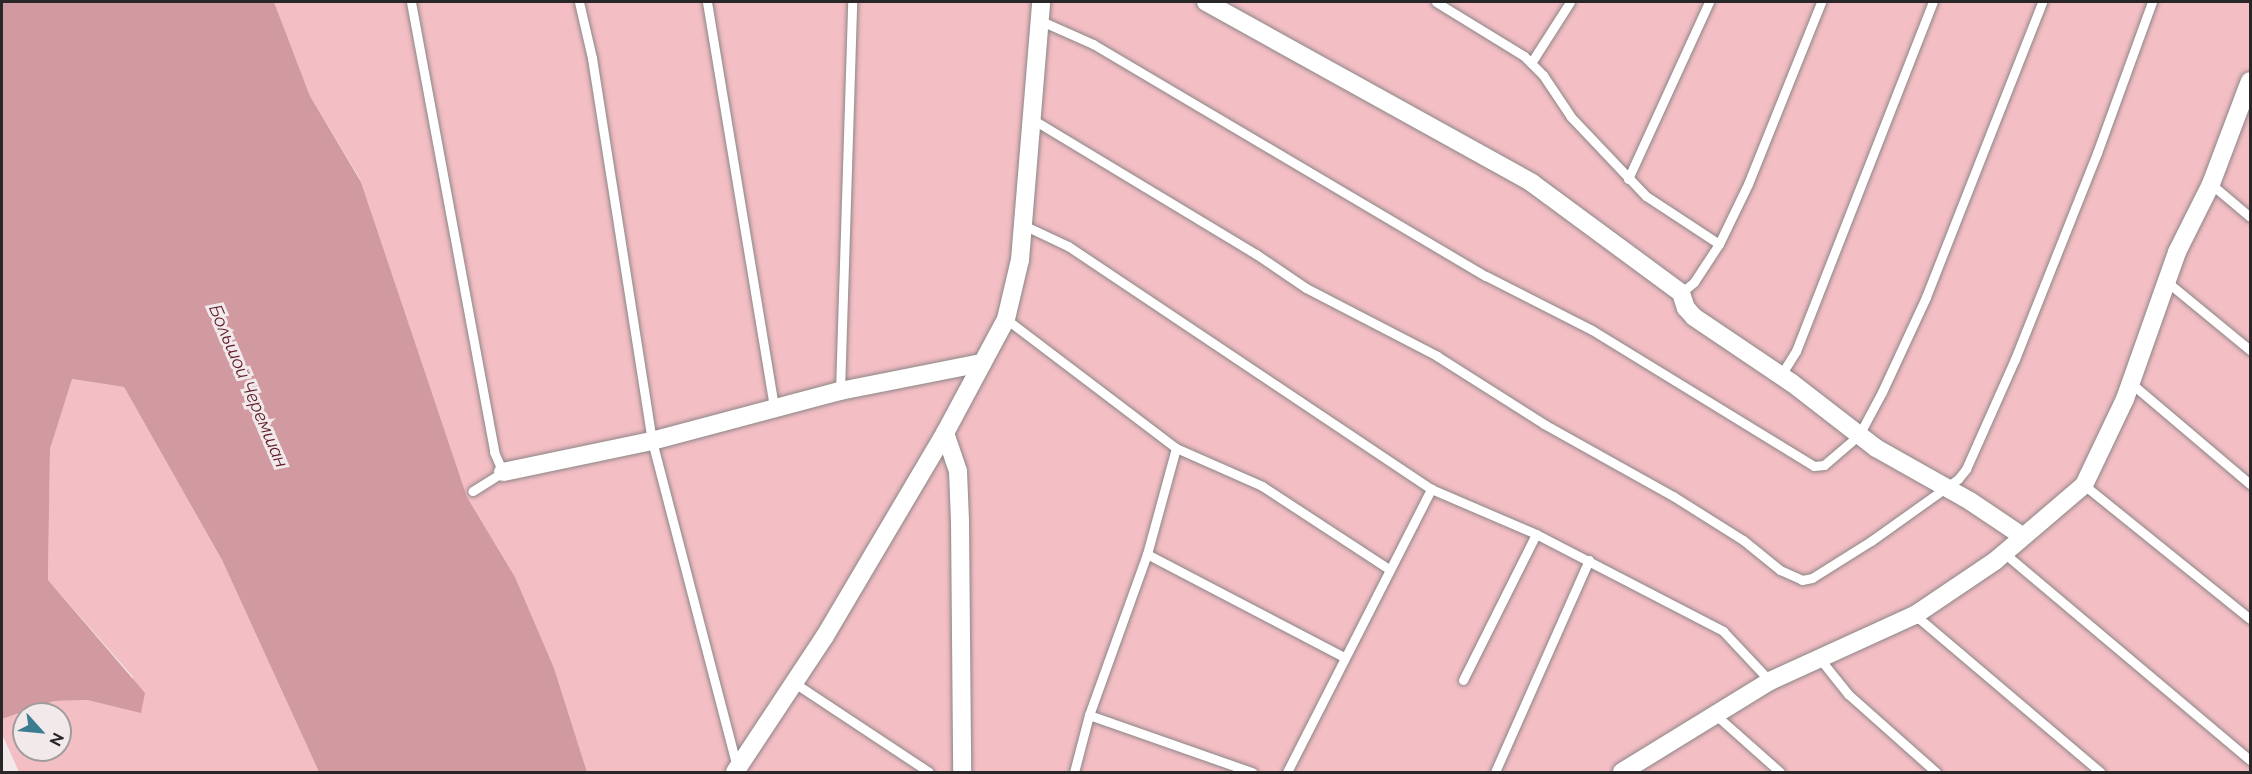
<!DOCTYPE html>
<html>
<head>
<meta charset="utf-8">
<style>
	body { margin:0 }
	#map { position:relative; width:2252px; height:774px; overflow:hidden; background:#f1e9ea; font-family:Raleway,sans-serif }
	div>[style] { position:absolute }
	.green>* { inset:0; background:#f3bec4 }
	.water>* { inset:0; background:#d199a0 }
	.roads { filter:drop-shadow(0 0 2px #8c8586) drop-shadow(0 0 2px #8c8586) }
	.lane>* { height:9px; margin:-4.5px; padding:0 4.5px; transform-origin:4.5px; border-radius:4.5px; background:#fff }
	.street>* { height:18px; margin:-9px; padding:0 9px; transform-origin:9px; border-radius:9px; background:#fff }
	span { translate:-50% -50%; white-space:nowrap; text-align:center; line-height:1.15; -webkit-text-stroke:6px #f1e9ea; paint-order:stroke }
	.water-label { font-size:18px; color:#64202f; font-style:italic }
	.frame { position:absolute; inset:0; border:3px solid #292627; pointer-events:none }
	.north { position:absolute; left:12px; top:702px; width:60px; height:60px; box-sizing:border-box; background:#f1e9ea; border:2px solid #a19b9c; border-radius:50%; rotate:117deg; font-size:16px; font-weight:700; line-height:24px; text-align:center; color:#292627 }
	.north::after { content:''; display:block; margin:auto; width:21px; height:27px; background:#3c7c90; clip-path:polygon(50% 0,100% 100%,50% 72%,0 100%) }
</style>
</head>
<body>
<div id="map">
	<div class="green">
		<i style="clip-path:polygon(274px 2px,2250px 2px,2250px 772px,587px 772px,554px 668px,515px 577px,467px 497px,360px 179px,310px 96px)"></i>
		<i style="clip-path:polygon(evenodd,71px 379px,124px 387px,222px 560px,319px 772px,19px 772px,2px 734px,2px 719px,54px 701px,87px 700px,121px 708px,133px 677px,48px 580px,50px 449px,71px 379px,24px 714px,60px 714px,60px 750px,24px 750px,24px 714px)"></i>
	</div>
	<div class="water">
		<i style="clip-path:polygon(2px 2px,274px 2px,310px 96px,361px 182px,467px 497px,515px 577px,554px 668px,587px 772px,319px 772px,222px 560px,124px 387px,72px 379px,50px 449px,48px 580px,145px 693px,141px 713px,87px 700px,54px 701px,2px 719px)"></i>
	</div>
	<div class="roads">
		<div class="lane">
			<i style="left:411px;top:2px;width:458px;rotate:79.5deg"></i>
			<i style="left:494px;top:452px;width:22px;rotate:66deg"></i>
			<i style="left:503px;top:472px;width:36px;rotate:148deg"></i>
			<i style="left:579px;top:2px;width:57px;rotate:76.9deg"></i>
			<i style="left:592px;top:58px;width:388px;rotate:81.1deg"></i>
			<i style="left:652px;top:441px;width:338px;rotate:75.4deg"></i>
			<i style="left:707px;top:2px;width:410px;rotate:80.6deg"></i>
			<i style="left:1436px;top:2px;width:103px;rotate:31.5deg"></i>
			<i style="left:1524px;top:56px;width:27px;rotate:45deg"></i>
			<i style="left:1543px;top:75px;width:50px;rotate:56.3deg"></i>
			<i style="left:1571px;top:117px;width:109px;rotate:46.5deg"></i>
			<i style="left:1646px;top:196px;width:87px;rotate:33.3deg"></i>
			<i style="left:1041px;top:21px;width:57px;rotate:23.9deg"></i>
			<i style="left:1093px;top:44px;width:456px;rotate:30.6deg"></i>
			<i style="left:1486px;top:276px;width:119px;rotate:27deg"></i>
			<i style="left:1592px;top:330px;width:260px;rotate:31.5deg"></i>
			<i style="left:1814px;top:466px;width:10px;rotate:-6deg"></i>
			<i style="left:1824px;top:465px;width:46px;rotate:-40.6deg"></i>
			<i style="left:1859px;top:435px;width:49px;rotate:-61.9deg"></i>
			<i style="left:1882px;top:392px;width:105px;rotate:-65.1deg"></i>
			<i style="left:1926px;top:297px;width:317px;rotate:-68.5deg"></i>
			<i style="left:1531px;top:63px;width:72px;rotate:-57.4deg"></i>
			<i style="left:1032px;top:119px;width:262px;rotate:31.1deg"></i>
			<i style="left:1256px;top:254px;width:60px;rotate:34.2deg"></i>
			<i style="left:1306px;top:288px;width:148px;rotate:27.4deg"></i>
			<i style="left:1437px;top:356px;width:127px;rotate:32.4deg"></i>
			<i style="left:1544px;top:424px;width:148px;rotate:29.2deg"></i>
			<i style="left:1673px;top:496px;width:83px;rotate:32.2deg"></i>
			<i style="left:1743px;top:540px;width:48px;rotate:39deg"></i>
			<i style="left:1780px;top:570px;width:24px;rotate:24deg"></i>
			<i style="left:1802px;top:580px;width:10px;rotate:-11deg"></i>
			<i style="left:1812px;top:578px;width:70px;rotate:-32.1deg"></i>
			<i style="left:1871px;top:541px;width:107px;rotate:-35.5deg"></i>
			<i style="left:1958px;top:479px;width:13px;rotate:-51deg"></i>
			<i style="left:1966px;top:469px;width:120px;rotate:-66deg"></i>
			<i style="left:2015px;top:359px;width:222px;rotate:-68.3deg"></i>
			<i style="left:2097px;top:153px;width:161px;rotate:-70deg"></i>
			<i style="left:1628px;top:179px;width:195px;rotate:-65.4deg"></i>
			<i style="left:2211px;top:184px;width:51px;rotate:40.2deg"></i>
			<i style="left:1021px;top:224px;width:52px;rotate:25.1deg"></i>
			<i style="left:1068px;top:246px;width:437px;rotate:33.8deg"></i>
			<i style="left:1431px;top:489px;width:114px;rotate:23.2deg"></i>
			<i style="left:1536px;top:534px;width:211px;rotate:27.4deg"></i>
			<i style="left:1723px;top:631px;width:69px;rotate:46.8deg"></i>
			<i style="left:2166px;top:281px;width:109px;rotate:39.4deg"></i>
			<i style="left:1681px;top:293px;width:17px;rotate:-40deg"></i>
			<i style="left:1694px;top:282px;width:45px;rotate:-56.7deg"></i>
			<i style="left:1719px;top:244px;width:67px;rotate:-64.2deg"></i>
			<i style="left:1748px;top:184px;width:196px;rotate:-68.1deg"></i>
			<i style="left:1006px;top:319px;width:213px;rotate:37.2deg"></i>
			<i style="left:1176px;top:448px;width:110px;rotate:105.3deg"></i>
			<i style="left:1147px;top:554px;width:171px;rotate:109.8deg"></i>
			<i style="left:1089px;top:715px;width:59px;rotate:104.7deg"></i>
			<i style="left:1781px;top:375px;width:28px;rotate:-58deg"></i>
			<i style="left:1796px;top:351px;width:375px;rotate:-68.6deg"></i>
			<i style="left:2132px;top:384px;width:155px;rotate:40.3deg"></i>
			<i style="left:840px;top:391px;width:389px;rotate:-88.2deg"></i>
			<i style="left:1176px;top:448px;width:94px;rotate:23.8deg"></i>
			<i style="left:1262px;top:486px;width:152px;rotate:33.2deg"></i>
			<i style="left:2084px;top:485px;width:213px;rotate:38.9deg"></i>
			<i style="left:2004px;top:553px;width:322px;rotate:40.1deg"></i>
			<i style="left:1147px;top:554px;width:222px;rotate:27.6deg"></i>
			<i style="left:1915px;top:615px;width:243px;rotate:40.3deg"></i>
			<i style="left:1820px;top:659px;width:45px;rotate:51.3deg"></i>
			<i style="left:1848px;top:694px;width:118px;rotate:41.6deg"></i>
			<i style="left:1463px;top:680px;width:163px;rotate:-63.4deg"></i>
			<i style="left:796px;top:684px;width:159px;rotate:33.5deg"></i>
			<i style="left:1089px;top:715px;width:173px;rotate:19.3deg"></i>
			<i style="left:1718px;top:717px;width:83px;rotate:41.6deg"></i>
			<i style="left:1287px;top:772px;width:318px;rotate:-63deg"></i>
			<i style="left:1495px;top:772px;width:232px;rotate:-66.1deg"></i>
		</div>
		<div class="street">
			<i style="left:1206px;top:2px;width:373px;rotate:29deg"></i>
			<i style="left:1532px;top:183px;width:185px;rotate:36.4deg"></i>
			<i style="left:1681px;top:293px;width:16px;rotate:72deg"></i>
			<i style="left:1686px;top:308px;width:12px;rotate:48deg"></i>
			<i style="left:1694px;top:317px;width:118px;rotate:34deg"></i>
			<i style="left:1792px;top:383px;width:106px;rotate:37.7deg"></i>
			<i style="left:1876px;top:448px;width:108px;rotate:29.4deg"></i>
			<i style="left:1970px;top:501px;width:63px;rotate:33.9deg"></i>
			<i style="left:945px;top:433px;width:40px;rotate:71.1deg"></i>
			<i style="left:958px;top:471px;width:50px;rotate:87.7deg"></i>
			<i style="left:960px;top:521px;width:251px;rotate:89.5deg"></i>
			<i style="left:503px;top:472px;width:152px;rotate:-11.8deg"></i>
			<i style="left:652px;top:441px;width:195px;rotate:-14.9deg"></i>
			<i style="left:840px;top:391px;width:145px;rotate:-11.2deg"></i>
			<i style="left:735px;top:772px;width:163px;rotate:-56.5deg"></i>
			<i style="left:825px;top:636px;width:236px;rotate:-59.4deg"></i>
			<i style="left:945px;top:433px;width:129px;rotate:-61.8deg"></i>
			<i style="left:1006px;top:319px;width:61px;rotate:-76.7deg"></i>
			<i style="left:1020px;top:260px;width:259px;rotate:-85.3deg"></i>
			<i style="left:1622px;top:772px;width:174px;rotate:-31.6deg"></i>
			<i style="left:1770px;top:681px;width:159px;rotate:-24.5deg"></i>
			<i style="left:1915px;top:615px;width:97px;rotate:-34deg"></i>
			<i style="left:1995px;top:561px;width:117px;rotate:-40.5deg"></i>
			<i style="left:2084px;top:485px;width:95px;rotate:-64.5deg"></i>
			<i style="left:2125px;top:399px;width:156px;rotate:-70.5deg"></i>
			<i style="left:2177px;top:252px;width:76px;rotate:-63.4deg"></i>
			<i style="left:2211px;top:184px;width:110px;rotate:-69.3deg"></i>
		</div>
	</div>
	<div class="water-label">
		<span style="left:248px;top:386px;rotate:67deg">Большой Черемшан</span>
	</div>
	<div class="frame"></div>
	<div class="north">N</div>
</div>
</body>
</html>
